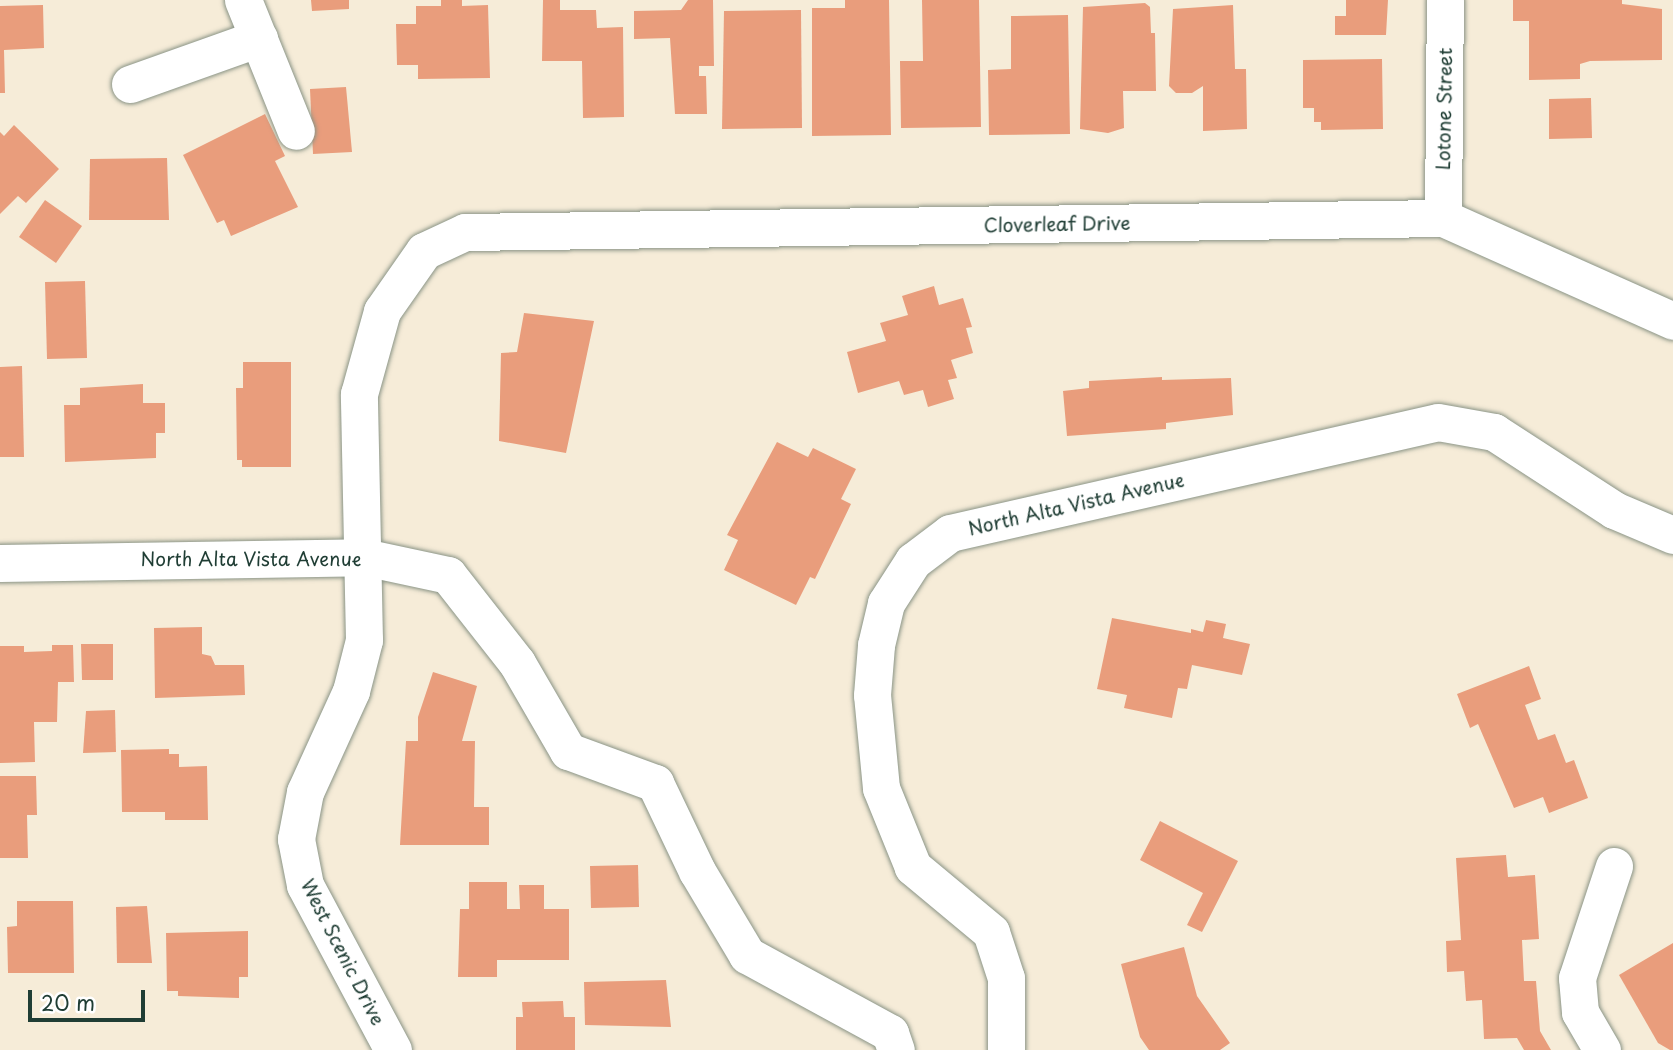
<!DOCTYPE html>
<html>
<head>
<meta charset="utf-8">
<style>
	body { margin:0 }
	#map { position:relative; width:1673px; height:1050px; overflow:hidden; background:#f6ecd8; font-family:"Playpen Sans",sans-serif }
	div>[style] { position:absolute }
	.building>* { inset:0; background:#e99d7c }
	.roads { filter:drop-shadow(0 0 2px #8a9486) drop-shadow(0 0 2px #8a9486) }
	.minor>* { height:37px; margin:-18.5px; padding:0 18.5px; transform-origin:18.5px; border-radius:18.5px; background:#fff }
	span { translate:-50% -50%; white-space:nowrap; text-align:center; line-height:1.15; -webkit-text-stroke:5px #fff; paint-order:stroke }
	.street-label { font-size:19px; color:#1f3d34 }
	.scale { position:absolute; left:28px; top:990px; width:117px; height:32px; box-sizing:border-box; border:4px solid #1f3d34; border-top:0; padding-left:9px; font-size:21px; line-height:24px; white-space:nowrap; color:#1f3d34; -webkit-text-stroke:5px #fff; paint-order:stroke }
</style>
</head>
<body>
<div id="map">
	<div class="building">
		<i style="clip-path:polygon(311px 0,349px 0,349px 9px,312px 11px)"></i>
		<i style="clip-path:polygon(441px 0,462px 0,462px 6px,488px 5px,490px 78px,418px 79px,418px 65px,397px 65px,396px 24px,416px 24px,416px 6px,441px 6px)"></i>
		<i style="clip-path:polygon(543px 0,560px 0,560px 10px,596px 10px,597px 28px,623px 27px,624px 117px,583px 118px,582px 61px,542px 61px)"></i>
		<i style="clip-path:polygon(688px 0,713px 0,714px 66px,699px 66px,699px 76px,706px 76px,707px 114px,675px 114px,670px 38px,634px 39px,634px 11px,681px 10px)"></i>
		<i style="clip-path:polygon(845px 0,889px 0,891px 135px,812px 136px,812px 8px,845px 8px)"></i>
		<i style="clip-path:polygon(922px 0,979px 0,981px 127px,901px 128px,900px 61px,923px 61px)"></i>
		<i style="clip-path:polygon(1346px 0,1388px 0,1386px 35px,1335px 35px,1335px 16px,1346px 16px)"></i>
		<i style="clip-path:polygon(1513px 0,1622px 0,1622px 4px,1662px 9px,1662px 60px,1590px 61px,1580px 64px,1580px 79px,1529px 80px,1529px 21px,1513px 21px)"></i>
		<i style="clip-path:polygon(1145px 3px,1150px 7px,1151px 33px,1155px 33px,1156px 91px,1123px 91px,1124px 128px,1108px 133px,1080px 129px,1083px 7px)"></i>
		<i style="clip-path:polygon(43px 5px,44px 48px,4px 50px,5px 93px,0 93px,0 6px)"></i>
		<i style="clip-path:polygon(1233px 5px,1235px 69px,1246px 69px,1247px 129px,1203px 131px,1203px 86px,1192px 93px,1176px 93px,1169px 86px,1173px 9px)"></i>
		<i style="clip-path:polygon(801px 10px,802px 128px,722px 129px,724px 11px)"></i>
		<i style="clip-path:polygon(1068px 15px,1070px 134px,989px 135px,988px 70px,1011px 69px,1011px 16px)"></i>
		<i style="clip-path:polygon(1382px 59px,1383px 129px,1321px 130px,1321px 122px,1314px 122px,1314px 108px,1303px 108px,1303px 60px)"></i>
		<i style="clip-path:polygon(346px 87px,352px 152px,313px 154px,310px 89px)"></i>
		<i style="clip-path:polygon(1591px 98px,1592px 138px,1549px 139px,1549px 99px)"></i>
		<i style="clip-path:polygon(265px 114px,285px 156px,275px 161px,298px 207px,231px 236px,224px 220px,217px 223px,183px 155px)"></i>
		<i style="clip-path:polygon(14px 125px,59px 169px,26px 203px,18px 196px,0 214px,0 132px,4px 136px)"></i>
		<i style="clip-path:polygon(167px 158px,169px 220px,89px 220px,90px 159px)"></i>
		<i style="clip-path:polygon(45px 200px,82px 226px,56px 263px,19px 237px)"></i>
		<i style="clip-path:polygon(85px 281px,87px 358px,47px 359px,45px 282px)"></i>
		<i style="clip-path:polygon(934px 286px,939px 305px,963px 298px,972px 327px,966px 328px,973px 353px,951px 360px,957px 378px,948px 380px,954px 399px,928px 407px,923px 390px,904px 395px,899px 381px,858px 393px,847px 352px,886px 341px,880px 323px,908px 315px,902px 296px)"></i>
		<i style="clip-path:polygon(524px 313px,594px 321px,566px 453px,499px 441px,501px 353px,517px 352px)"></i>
		<i style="clip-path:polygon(243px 362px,291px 362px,291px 467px,242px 467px,242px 460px,237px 460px,236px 388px,243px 388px)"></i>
		<i style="clip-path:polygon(22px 366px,24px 457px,0 457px,0 367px)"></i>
		<i style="clip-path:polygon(1162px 377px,1162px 380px,1231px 378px,1233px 415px,1166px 423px,1166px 429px,1067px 436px,1063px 391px,1089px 388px,1089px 381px)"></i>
		<i style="clip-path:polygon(143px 384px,143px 403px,165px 403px,165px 433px,156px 433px,156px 458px,65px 462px,64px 405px,80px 405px,80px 388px)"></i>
		<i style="clip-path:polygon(777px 442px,808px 457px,813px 448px,856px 469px,841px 499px,851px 504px,815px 579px,810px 577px,796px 605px,724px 570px,738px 540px,727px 535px)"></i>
		<i style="clip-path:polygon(1112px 618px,1191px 633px,1191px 629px,1203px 632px,1206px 620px,1226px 624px,1223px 638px,1250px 644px,1242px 675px,1192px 665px,1187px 689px,1178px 688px,1172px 718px,1124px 708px,1127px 695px,1097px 689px)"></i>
		<i style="clip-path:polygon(202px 627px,202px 654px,211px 656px,215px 665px,244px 665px,245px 695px,155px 698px,154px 628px)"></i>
		<i style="clip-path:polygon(81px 644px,113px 644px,113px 680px,82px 680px)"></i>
		<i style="clip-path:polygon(52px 645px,73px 645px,74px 682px,58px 682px,57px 722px,34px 722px,35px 762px,0 763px,0 646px,24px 646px,24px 652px,52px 651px)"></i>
		<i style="clip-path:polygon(1529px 666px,1541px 699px,1525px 705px,1538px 740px,1555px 734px,1566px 763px,1574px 760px,1588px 798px,1549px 813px,1543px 797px,1514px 808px,1478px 724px,1470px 728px,1457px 694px)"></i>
		<i style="clip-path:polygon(433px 672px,477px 686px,462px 741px,475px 741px,474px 807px,489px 807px,489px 845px,400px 845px,406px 741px,418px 741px,418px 717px)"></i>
		<i style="clip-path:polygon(115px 710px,116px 752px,83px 753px,86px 711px)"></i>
		<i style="clip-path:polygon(169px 749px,169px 754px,179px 754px,179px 767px,207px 766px,208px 820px,165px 820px,165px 812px,122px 812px,121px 750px)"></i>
		<i style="clip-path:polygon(0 776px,36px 776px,37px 815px,27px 815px,28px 858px,0 858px)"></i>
		<i style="clip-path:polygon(1160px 821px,1238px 861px,1202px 932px,1187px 925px,1203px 893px,1140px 860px)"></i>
		<i style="clip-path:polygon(1506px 855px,1508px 877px,1535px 875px,1539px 939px,1522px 940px,1524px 981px,1536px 981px,1540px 1031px,1551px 1050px,1524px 1050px,1517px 1038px,1484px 1039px,1482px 1000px,1466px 1001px,1464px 971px,1447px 972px,1446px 941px,1461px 940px,1456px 858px)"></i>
		<i style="clip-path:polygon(638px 865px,639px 907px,591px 908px,590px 866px)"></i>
		<i style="clip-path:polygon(469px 882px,507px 882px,507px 909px,520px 909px,519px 885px,544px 885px,544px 909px,569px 909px,569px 960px,497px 960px,497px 977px,458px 977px,460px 909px,469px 909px)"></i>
		<i style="clip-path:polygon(17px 901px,73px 901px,74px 973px,8px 973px,7px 927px,17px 926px)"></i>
		<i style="clip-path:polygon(147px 906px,152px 963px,117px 963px,116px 907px)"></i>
		<i style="clip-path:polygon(248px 931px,248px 977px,239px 977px,239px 998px,178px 996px,178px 991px,167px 991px,166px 933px)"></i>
		<i style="clip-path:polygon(1673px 943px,1673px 1050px,1670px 1050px,1658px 1043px,1619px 975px)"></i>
		<i style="clip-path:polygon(1184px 947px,1197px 996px,1230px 1043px,1220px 1050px,1149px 1050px,1140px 1037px,1121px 964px)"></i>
		<i style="clip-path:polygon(666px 980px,671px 1027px,585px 1025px,584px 982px)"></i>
		<i style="clip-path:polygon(563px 1001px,564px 1017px,575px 1017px,575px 1050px,516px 1050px,516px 1017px,523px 1017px,522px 1002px)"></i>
	</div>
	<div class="roads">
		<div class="minor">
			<i style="left:243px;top:0;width:141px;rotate:68deg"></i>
			<i style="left:130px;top:84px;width:137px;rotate:-19.6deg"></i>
			<i style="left:1443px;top:218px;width:218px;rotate:-89.5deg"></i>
			<i style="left:0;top:563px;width:364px;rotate:-0.9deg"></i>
			<i style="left:364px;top:557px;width:86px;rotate:12.1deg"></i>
			<i style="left:448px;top:575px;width:112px;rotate:51.9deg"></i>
			<i style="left:517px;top:663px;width:102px;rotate:59.9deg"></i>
			<i style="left:568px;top:751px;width:93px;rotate:20.2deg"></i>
			<i style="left:655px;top:783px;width:98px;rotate:64.5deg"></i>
			<i style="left:697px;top:871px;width:98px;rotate:59.2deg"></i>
			<i style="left:747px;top:955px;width:163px;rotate:28.6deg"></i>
			<i style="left:890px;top:1033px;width:18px;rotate:71deg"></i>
			<i style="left:393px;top:1050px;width:187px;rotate:-118.1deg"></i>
			<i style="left:305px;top:885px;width:47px;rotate:-101.1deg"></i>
			<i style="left:296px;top:839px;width:48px;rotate:-79.2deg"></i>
			<i style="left:305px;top:792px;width:111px;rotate:-65.5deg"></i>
			<i style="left:351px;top:691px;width:53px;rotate:-75.7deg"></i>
			<i style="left:364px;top:640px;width:246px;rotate:-91.2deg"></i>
			<i style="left:359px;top:394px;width:86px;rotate:-74.5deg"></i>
			<i style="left:382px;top:311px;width:73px;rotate:-55deg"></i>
			<i style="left:424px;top:251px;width:45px;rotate:-24.9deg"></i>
			<i style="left:465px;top:232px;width:978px;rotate:-0.82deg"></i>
			<i style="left:1443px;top:218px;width:252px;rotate:24.1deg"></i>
			<i style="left:1006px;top:1050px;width:72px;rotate:-90deg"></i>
			<i style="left:1006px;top:978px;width:48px;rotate:-108.1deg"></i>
			<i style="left:991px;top:932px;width:102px;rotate:-140.2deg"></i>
			<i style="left:913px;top:867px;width:85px;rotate:-112.1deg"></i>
			<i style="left:881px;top:788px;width:93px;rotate:-95.5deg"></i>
			<i style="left:872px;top:695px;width:50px;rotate:-85.4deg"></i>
			<i style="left:876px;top:645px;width:43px;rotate:-76.6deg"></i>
			<i style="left:886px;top:603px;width:50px;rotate:-57.3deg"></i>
			<i style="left:913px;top:561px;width:46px;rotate:-37.1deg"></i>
			<i style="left:950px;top:533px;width:500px;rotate:-12.81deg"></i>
			<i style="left:1438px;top:422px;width:57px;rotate:10.1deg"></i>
			<i style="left:1494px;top:432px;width:143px;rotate:33deg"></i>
			<i style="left:1614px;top:510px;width:64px;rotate:23deg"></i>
			<i style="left:1602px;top:1050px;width:44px;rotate:-120.1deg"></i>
			<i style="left:1580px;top:1012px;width:34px;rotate:-95deg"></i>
			<i style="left:1577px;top:978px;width:118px;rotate:-71.7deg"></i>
		</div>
	</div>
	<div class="street-label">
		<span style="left:1444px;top:109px;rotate:-89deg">Lotone Street</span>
		<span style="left:1057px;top:224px;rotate:-1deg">Cloverleaf Drive</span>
		<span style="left:1076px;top:504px;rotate:-13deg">North Alta Vista Avenue</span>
		<span style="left:251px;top:559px">North Alta Vista Avenue</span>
		<span style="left:343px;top:952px;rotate:63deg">West Scenic Drive</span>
	</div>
	<div class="scale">20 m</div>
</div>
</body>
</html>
